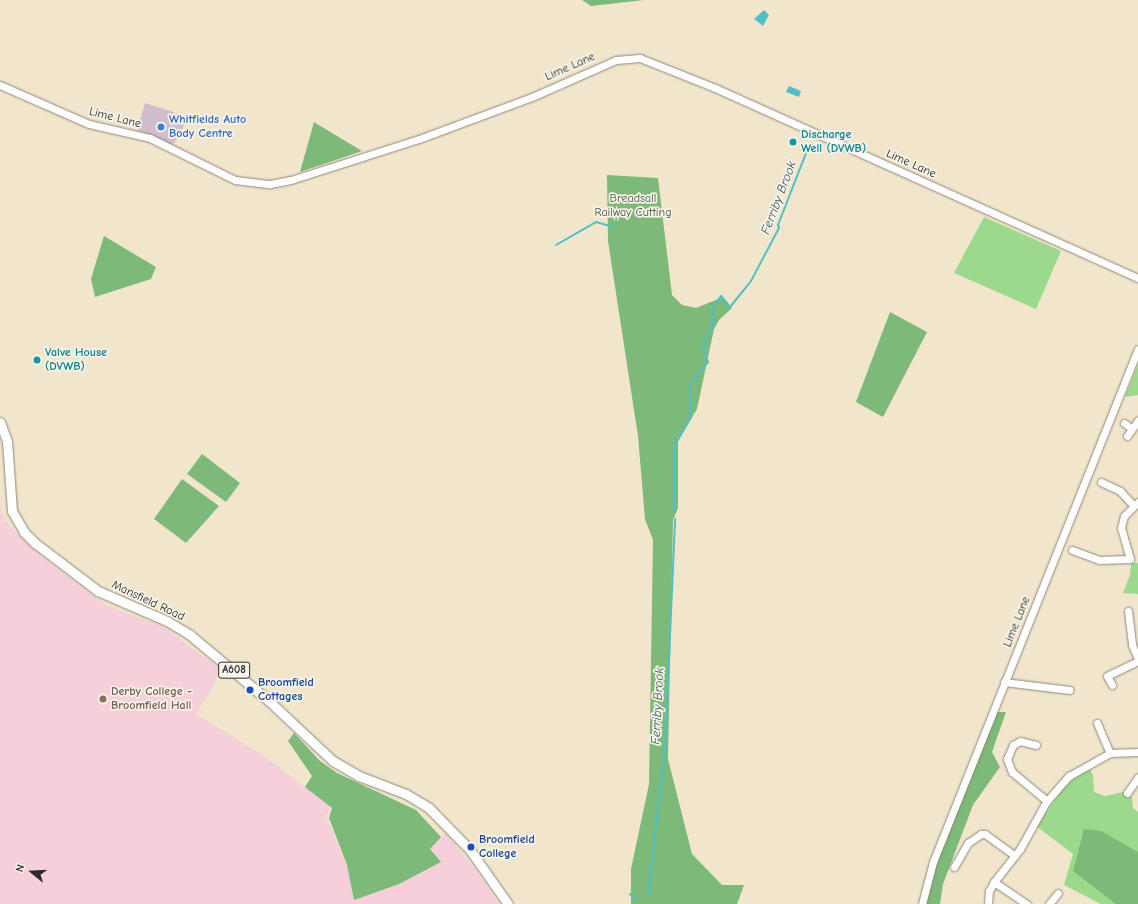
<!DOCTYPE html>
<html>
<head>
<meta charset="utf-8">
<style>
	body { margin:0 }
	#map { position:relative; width:1138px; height:904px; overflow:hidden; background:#f1e6cc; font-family:"Comic Neue",sans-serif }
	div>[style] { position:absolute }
	.built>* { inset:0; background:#f5cfda }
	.industrial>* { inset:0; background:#d1bdcb }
	.green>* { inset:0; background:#9cd98d }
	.forest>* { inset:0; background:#7db978 }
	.water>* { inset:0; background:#51bfc6 }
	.stream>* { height:2px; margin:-1px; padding:0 1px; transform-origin:1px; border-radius:1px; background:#51bfc6 }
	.roads { filter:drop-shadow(0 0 1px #8e887c) drop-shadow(0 0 1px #8e887c) }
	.minor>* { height:7px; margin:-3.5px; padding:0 3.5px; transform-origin:3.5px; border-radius:3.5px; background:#fff }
	.major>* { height:9px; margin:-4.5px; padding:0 4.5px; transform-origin:4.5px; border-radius:4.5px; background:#fff }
	.dots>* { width:11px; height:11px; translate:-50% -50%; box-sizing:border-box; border:2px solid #f7f3e8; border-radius:50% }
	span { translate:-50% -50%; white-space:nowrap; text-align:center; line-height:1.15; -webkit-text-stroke:3.5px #f7f3e8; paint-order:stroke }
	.shield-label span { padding:1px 3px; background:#f7f3e8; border:1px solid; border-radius:3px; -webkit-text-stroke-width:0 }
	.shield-label { font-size:11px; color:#2b2b2b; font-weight:700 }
	.street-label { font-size:12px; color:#2b2b2b }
	.shop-label { font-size:12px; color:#366cbe; font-weight:700 }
	.left { translate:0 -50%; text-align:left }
	.culture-label { font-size:12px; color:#0d838f; font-weight:700 }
	.park-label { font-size:12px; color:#475644 }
	.transit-label { font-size:12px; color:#164399; font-weight:700 }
	.education-label { font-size:12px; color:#785e54; font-weight:700 }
	.water-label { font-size:13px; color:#36575a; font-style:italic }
	.north { position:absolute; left:12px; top:852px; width:40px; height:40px; -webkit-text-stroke:3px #f7f3e8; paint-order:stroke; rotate:288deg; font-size:11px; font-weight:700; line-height:16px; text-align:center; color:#2b2b2b }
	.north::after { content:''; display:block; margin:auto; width:14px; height:18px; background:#2b2b2b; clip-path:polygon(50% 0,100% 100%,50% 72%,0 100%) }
</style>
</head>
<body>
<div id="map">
	<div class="built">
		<i style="clip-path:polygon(0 504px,4px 518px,11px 528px,42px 557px,107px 606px,162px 626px,219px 668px,215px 684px,196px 714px,264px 756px,331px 807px,326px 816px,350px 874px,446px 834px,475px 869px,499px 904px,0 904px)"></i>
	</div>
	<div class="industrial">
		<i style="clip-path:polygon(145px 103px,189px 117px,173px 145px,137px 130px)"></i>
	</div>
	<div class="green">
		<i style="clip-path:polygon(984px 217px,1061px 251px,1036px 309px,954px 273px)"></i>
		<i style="clip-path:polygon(1138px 365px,1138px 395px,1125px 397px)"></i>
		<i style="clip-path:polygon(1131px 563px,1138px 563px,1138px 594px,1123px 593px,1130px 575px)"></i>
		<i style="clip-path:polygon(1089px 767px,1093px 775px,1094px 792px,1105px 796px,1123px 792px,1132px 797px,1133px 808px,1138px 812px,1138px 904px,1101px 904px,1064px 885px,1073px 854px,1036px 826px,1065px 786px)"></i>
	</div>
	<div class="forest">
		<i style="clip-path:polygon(582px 0,644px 0,591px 6px)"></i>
		<i style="clip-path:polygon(314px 122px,317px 124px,362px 151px,300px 172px)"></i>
		<i style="clip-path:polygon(607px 175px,658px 178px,672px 295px,682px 305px,696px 308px,723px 297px,732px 308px,719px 320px,714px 329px,697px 409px,678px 440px,678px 508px,673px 520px,668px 759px,692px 854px,722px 885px,744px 885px,737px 904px,631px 904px,631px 869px,649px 784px,653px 540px,645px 519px,638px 436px,608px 241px)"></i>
		<i style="clip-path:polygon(104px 236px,156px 267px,151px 279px,95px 297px,91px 279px)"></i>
		<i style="clip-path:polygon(890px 312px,927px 332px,883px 417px,856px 402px)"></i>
		<i style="clip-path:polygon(202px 454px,240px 483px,226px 502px,187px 474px)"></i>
		<i style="clip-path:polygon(182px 479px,219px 506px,186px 543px,154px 519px)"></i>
		<i style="clip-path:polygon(996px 712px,1006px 712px,992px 752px,1000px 767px,973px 805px,943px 884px,940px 904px,926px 904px,928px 890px,941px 852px)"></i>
		<i style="clip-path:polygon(294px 733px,320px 761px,337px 773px,416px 810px,441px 837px,430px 849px,441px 862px,399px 884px,354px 900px,347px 865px,329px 818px,332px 808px,305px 787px,312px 776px,288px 741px)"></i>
		<i style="clip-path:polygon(1084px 829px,1101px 831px,1138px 852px,1138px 904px,1116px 904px,1073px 871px)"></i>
	</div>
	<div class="water">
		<i style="clip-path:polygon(764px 10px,769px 15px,763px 26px,754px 19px)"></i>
		<i style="clip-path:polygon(789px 86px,801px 91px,799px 97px,786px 92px)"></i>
	</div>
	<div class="stream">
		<i style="left:556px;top:245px;width:46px;rotate:-29.9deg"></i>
		<i style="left:596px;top:222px;width:15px;rotate:16deg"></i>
		<i style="left:675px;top:512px;width:67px;rotate:-90deg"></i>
		<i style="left:675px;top:445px;width:32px;rotate:-60deg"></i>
		<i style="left:691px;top:417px;width:32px;rotate:-92deg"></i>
		<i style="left:690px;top:385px;width:29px;rotate:-52deg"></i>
		<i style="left:708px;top:362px;width:16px;rotate:-108deg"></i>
		<i style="left:703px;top:347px;width:25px;rotate:-67deg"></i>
		<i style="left:713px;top:324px;width:16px;rotate:-94deg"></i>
		<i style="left:712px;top:308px;width:15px;rotate:-53deg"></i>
		<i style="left:721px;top:296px;width:14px;rotate:51deg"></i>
		<i style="left:730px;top:307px;width:33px;rotate:-51deg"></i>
		<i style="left:751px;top:281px;width:60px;rotate:-62.2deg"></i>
		<i style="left:779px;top:228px;width:3px;rotate:-108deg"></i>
		<i style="left:778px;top:225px;width:83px;rotate:-68.7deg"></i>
		<i style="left:630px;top:894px;width:6px;rotate:45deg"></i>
		<i style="left:648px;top:894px;width:145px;rotate:-83.3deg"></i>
		<i style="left:665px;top:750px;width:231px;rotate:-87.5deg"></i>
	</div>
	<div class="roads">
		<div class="minor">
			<i style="left:0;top:85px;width:97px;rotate:23.7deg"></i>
			<i style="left:89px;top:124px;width:63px;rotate:12.9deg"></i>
			<i style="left:150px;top:138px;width:95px;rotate:26.3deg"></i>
			<i style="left:235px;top:180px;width:35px;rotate:7deg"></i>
			<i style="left:270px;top:184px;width:21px;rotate:-11deg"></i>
			<i style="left:291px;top:180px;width:134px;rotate:-17.8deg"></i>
			<i style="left:419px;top:139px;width:121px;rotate:-20.4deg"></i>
			<i style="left:532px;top:97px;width:92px;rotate:-23.8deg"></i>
			<i style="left:616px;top:60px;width:24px;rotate:-5deg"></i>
			<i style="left:640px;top:58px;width:81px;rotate:21.8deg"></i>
			<i style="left:715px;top:88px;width:464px;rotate:24.2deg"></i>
			<i style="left:1124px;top:423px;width:9px;rotate:36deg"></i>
			<i style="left:1127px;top:436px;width:19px;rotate:-55deg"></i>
			<i style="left:1101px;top:482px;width:21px;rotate:25deg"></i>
			<i style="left:1120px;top:491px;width:19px;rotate:47deg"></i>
			<i style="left:1072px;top:550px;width:29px;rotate:20deg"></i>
			<i style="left:1099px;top:560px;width:31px;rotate:-2deg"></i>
			<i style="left:1130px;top:559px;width:32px;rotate:-106deg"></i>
			<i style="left:1121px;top:528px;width:12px;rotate:-76deg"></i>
			<i style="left:1124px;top:516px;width:20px;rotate:-45deg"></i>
			<i style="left:1128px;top:611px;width:34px;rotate:83deg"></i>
			<i style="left:1132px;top:645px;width:15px;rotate:67deg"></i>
			<i style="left:1004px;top:682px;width:66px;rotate:6.9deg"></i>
			<i style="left:1112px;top:685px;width:10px;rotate:-119deg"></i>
			<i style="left:1107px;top:676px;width:34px;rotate:-26deg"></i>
			<i style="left:1097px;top:723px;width:33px;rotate:67deg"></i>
			<i style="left:1036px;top:745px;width:16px;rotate:-166deg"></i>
			<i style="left:1020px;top:741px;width:8px;rotate:150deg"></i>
			<i style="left:1013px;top:745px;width:15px;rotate:113deg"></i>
			<i style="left:1007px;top:759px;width:14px;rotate:69deg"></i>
			<i style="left:1012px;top:772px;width:45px;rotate:39.6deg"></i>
			<i style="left:1127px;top:793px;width:19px;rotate:-55deg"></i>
			<i style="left:954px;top:867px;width:28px;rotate:-60deg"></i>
			<i style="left:968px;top:843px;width:16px;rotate:-35deg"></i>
			<i style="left:981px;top:834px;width:4px"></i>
			<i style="left:985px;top:834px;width:37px;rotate:36deg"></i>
			<i style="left:994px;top:882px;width:40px;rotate:34deg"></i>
			<i style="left:922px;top:904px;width:43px;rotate:-75.3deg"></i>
			<i style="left:933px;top:862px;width:552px;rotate:-68.22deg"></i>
			<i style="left:988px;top:904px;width:13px;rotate:-86deg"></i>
			<i style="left:989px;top:891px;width:10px;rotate:-61deg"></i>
			<i style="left:994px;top:882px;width:42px;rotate:-51.8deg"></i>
			<i style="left:1020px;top:849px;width:54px;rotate:-61deg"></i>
			<i style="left:1046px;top:802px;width:35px;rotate:-49deg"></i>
			<i style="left:1069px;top:776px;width:47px;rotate:-29.3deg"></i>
			<i style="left:1110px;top:753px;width:28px;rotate:-2deg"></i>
			<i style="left:1049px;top:904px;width:14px;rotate:-51deg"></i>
		</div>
		<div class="major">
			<i style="left:0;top:422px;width:20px;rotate:70deg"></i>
			<i style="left:7px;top:441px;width:70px;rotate:85.9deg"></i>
			<i style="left:12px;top:511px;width:24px;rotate:60deg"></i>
			<i style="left:24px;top:532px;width:16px;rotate:45deg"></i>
			<i style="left:35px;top:543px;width:79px;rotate:37.3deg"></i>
			<i style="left:98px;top:591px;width:75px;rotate:23.5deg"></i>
			<i style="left:167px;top:621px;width:27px;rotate:31deg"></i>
			<i style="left:190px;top:635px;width:103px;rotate:39.9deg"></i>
			<i style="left:269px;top:701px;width:88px;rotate:43.2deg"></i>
			<i style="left:333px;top:761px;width:30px;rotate:30deg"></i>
			<i style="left:359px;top:776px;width:50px;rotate:21deg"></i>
			<i style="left:406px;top:794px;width:27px;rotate:31deg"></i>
			<i style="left:429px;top:808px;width:59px;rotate:45.7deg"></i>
			<i style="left:470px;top:850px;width:66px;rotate:54.9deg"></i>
		</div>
	</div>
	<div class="dots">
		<i style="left:161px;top:127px;background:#3f7fe0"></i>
		<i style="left:793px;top:142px;background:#0f9aa8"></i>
		<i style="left:37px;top:360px;background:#0f9aa8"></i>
		<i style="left:250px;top:690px;background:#1a4fb4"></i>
		<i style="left:103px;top:699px;background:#8d6e63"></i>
		<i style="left:471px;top:847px;background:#1a4fb4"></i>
	</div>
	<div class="shield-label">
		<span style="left:234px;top:670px">A608</span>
	</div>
	<div class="street-label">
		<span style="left:570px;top:67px;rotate:-24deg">Lime Lane</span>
		<span style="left:115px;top:118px;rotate:14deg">Lime Lane</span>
		<span style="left:911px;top:164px;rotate:24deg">Lime Lane</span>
		<span style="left:148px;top:601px;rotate:25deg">Mansfield Road</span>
		<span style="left:1017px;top:622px;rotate:-68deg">Lime Lane</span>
	</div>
	<div class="shop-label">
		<span class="left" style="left:169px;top:127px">Whitfields Auto<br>Body Centre</span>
	</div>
	<div class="culture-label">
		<span class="left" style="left:801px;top:142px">Discharge<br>Well (DVWB)</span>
		<span class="left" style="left:45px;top:360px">Valve House<br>(DVWB)</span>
	</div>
	<div class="park-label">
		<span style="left:633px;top:206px">Breadsall<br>Railway Cutting</span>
	</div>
	<div class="transit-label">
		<span class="left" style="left:258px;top:690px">Broomfield<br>Cottages</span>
		<span class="left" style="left:479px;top:847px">Broomfield<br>College</span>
	</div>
	<div class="education-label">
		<span class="left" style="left:111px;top:699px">Derby College -<br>Broomfield Hall</span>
	</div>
	<div class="water-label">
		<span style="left:779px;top:198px;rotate:-69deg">Ferriby Brook</span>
		<span style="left:658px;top:706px;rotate:-87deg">Ferriby Brook</span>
	</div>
	<div class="north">N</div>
</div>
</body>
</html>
